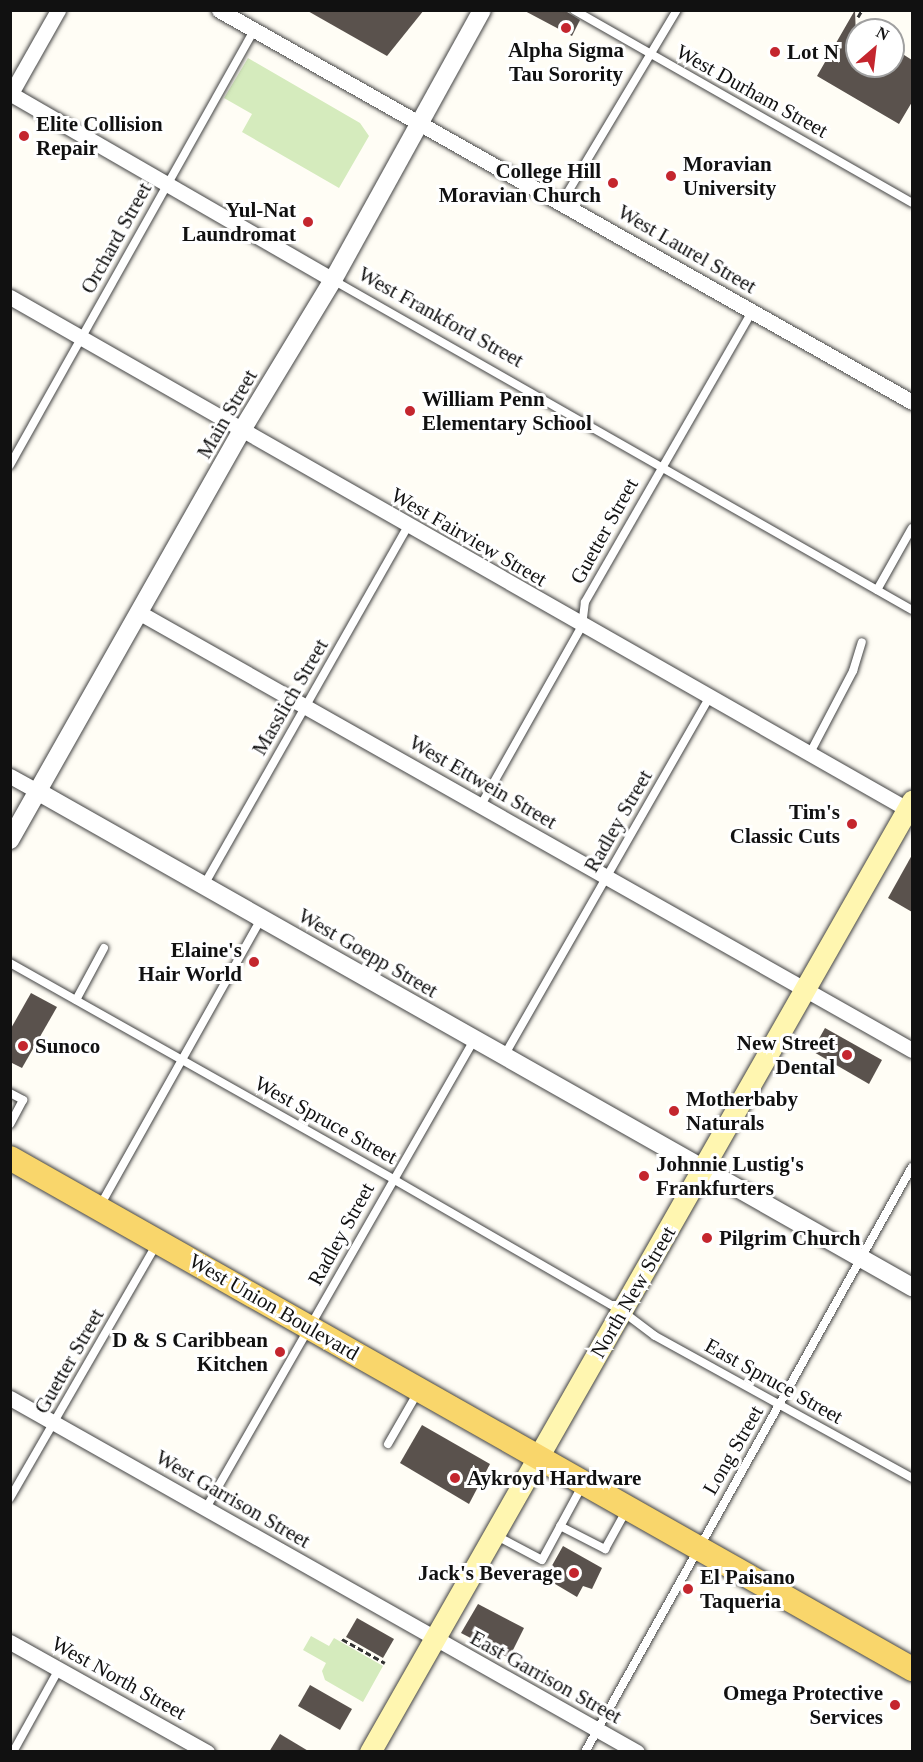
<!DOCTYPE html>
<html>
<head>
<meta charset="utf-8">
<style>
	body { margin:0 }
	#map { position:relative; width:923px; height:1762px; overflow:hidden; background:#fffdf5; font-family:"Times New Roman",serif }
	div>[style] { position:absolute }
	.green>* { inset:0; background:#d5ebbd }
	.building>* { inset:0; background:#5a524d }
	.path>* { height:3px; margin-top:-1.5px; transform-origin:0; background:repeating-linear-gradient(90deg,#333 0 6px,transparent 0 9px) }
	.roads { filter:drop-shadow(0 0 2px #444) drop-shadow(0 0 2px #444) }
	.service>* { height:8px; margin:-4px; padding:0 4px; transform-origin:4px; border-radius:4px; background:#fff }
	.minor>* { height:15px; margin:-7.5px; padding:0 7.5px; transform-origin:7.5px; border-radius:7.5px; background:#fff }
	.tertiary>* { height:18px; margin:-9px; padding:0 9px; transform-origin:9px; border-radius:9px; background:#fff }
	.secondary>* { height:21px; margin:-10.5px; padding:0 10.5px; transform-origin:10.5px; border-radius:10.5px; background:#fff6b0 }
	.primary>* { height:24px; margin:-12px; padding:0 12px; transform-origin:12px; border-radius:12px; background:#f9d66b }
	.dots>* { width:16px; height:16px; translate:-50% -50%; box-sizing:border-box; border:3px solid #fff; border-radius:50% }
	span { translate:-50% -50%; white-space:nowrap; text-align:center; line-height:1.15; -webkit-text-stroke:6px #fff; paint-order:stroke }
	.poi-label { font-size:21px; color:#111; font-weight:700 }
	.left { translate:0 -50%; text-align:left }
	.right { translate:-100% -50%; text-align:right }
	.street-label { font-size:21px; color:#111 }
	.frame { position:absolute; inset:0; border:12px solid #111; pointer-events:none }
	.north { position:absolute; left:845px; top:18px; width:60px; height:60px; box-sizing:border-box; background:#fff; border:2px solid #a0a0a0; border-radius:50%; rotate:28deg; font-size:16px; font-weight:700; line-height:24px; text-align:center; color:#111 }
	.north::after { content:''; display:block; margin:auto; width:21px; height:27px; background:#c4262e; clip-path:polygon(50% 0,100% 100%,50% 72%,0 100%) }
</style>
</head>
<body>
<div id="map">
	<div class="green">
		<i style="clip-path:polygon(248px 58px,360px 123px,369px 136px,339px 188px,242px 132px,252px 114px,224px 98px)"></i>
		<i style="clip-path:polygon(311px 1636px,329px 1646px,334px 1638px,383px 1666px,363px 1702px,325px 1680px,322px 1671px,326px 1663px,303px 1650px)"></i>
	</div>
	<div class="building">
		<i style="clip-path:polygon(306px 10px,424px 10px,387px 56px)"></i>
		<i style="clip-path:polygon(523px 10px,564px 10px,580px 20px,572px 36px)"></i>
		<i style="clip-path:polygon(855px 10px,857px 66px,893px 66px,893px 48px,912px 60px,912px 102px,899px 124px,817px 76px)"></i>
		<i style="clip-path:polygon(912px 855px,912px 912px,888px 898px)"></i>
		<i style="clip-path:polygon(31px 993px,57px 1007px,22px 1068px,10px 1062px,10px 1030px)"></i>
		<i style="clip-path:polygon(825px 1028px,882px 1060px,869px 1084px,812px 1051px)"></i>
		<i style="clip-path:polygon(422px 1425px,490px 1464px,469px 1504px,400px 1463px)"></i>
		<i style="clip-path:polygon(563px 1546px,602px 1568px,592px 1589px,583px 1586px,577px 1597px,545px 1578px)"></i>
		<i style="clip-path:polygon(478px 1604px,524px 1628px,509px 1658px,461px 1633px)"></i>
		<i style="clip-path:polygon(357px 1618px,394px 1639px,383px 1658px,346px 1637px)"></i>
		<i style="clip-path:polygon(310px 1685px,352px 1709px,340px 1730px,298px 1706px)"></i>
		<i style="clip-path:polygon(280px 1734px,310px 1752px,269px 1752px)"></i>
	</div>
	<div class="path">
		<i style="left:858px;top:17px;width:8px;rotate:-60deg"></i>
		<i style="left:342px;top:1639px;width:49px;rotate:29.2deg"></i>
	</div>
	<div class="roads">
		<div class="service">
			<i style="left:574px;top:10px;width:389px;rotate:29.7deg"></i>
			<i style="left:562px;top:202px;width:224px;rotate:-59.1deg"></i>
			<i style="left:333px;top:280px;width:666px;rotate:29.68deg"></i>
			<i style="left:10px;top:465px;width:499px;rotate:-60.7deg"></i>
			<i style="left:877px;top:590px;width:71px;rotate:-60.6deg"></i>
			<i style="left:810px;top:753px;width:93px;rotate:-62.3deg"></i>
			<i style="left:853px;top:671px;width:30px;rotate:-73deg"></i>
			<i style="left:481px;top:805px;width:206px;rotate:-60.6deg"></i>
			<i style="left:582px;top:626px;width:24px;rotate:-83deg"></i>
			<i style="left:585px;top:602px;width:336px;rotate:-60.1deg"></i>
			<i style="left:204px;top:885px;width:413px;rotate:-60.4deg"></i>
			<i style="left:10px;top:963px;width:440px;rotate:29.4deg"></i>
			<i style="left:393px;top:1179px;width:264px;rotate:30deg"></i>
			<i style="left:622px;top:1311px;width:41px;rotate:37.1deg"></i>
			<i style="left:655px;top:1336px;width:294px;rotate:28.9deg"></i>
			<i style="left:76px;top:1000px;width:59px;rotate:-61.7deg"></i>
			<i style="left:504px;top:1056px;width:415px;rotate:-60.2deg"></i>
			<i style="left:10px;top:1093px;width:15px;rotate:28deg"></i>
			<i style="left:23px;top:1100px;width:27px;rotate:118deg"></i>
			<i style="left:101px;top:1204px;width:327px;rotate:-60.7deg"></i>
			<i style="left:388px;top:1444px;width:60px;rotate:-60deg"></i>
			<i style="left:10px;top:1498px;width:292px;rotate:-60deg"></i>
			<i style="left:206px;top:1508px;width:539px;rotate:-60.2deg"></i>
			<i style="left:560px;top:1526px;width:51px;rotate:27.1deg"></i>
			<i style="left:605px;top:1549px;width:43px;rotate:-61.1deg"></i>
			<i style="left:495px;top:1535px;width:53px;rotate:28deg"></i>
			<i style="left:542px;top:1560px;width:84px;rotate:-61.6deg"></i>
			<i style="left:13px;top:1752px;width:95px;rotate:-61deg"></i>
			<i style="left:585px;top:1752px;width:670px;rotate:-60.8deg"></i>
		</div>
		<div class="minor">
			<i style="left:219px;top:10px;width:796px;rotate:29.49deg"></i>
			<i style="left:11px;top:94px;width:372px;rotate:30deg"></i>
			<i style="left:10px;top:95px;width:98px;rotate:-60.5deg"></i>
			<i style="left:10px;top:297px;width:1039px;rotate:29.72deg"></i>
			<i style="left:140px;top:613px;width:887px;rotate:29.51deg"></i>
			<i style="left:10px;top:776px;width:31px;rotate:29deg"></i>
			<i style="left:10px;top:1398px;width:720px;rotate:29.45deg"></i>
			<i style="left:10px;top:1642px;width:226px;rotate:29.2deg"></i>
		</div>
		<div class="tertiary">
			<i style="left:37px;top:791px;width:1006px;rotate:29.55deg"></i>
			<i style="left:10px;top:840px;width:471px;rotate:-60.5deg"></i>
			<i style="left:242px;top:430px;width:175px;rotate:-58.8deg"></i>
			<i style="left:333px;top:280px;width:308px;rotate:-61.1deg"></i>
		</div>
		<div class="secondary">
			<i style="left:370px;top:1752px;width:1095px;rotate:-60.32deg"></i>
		</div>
		<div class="primary">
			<i style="left:10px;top:1158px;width:1037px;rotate:29.53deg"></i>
		</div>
	</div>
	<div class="dots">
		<i style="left:566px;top:28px;background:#c4262e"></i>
		<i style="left:775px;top:52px;background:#c4262e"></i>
		<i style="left:24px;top:136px;background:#c4262e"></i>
		<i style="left:671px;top:176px;background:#c4262e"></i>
		<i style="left:613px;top:183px;background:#c4262e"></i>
		<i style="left:308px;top:222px;background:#c4262e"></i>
		<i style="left:410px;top:411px;background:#c4262e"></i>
		<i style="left:852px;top:824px;background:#c4262e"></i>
		<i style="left:254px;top:962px;background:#c4262e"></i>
		<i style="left:23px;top:1046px;background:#c4262e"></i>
		<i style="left:847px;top:1055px;background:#c4262e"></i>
		<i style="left:674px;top:1111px;background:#c4262e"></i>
		<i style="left:644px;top:1176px;background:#c4262e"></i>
		<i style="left:707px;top:1238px;background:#c4262e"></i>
		<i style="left:280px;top:1352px;background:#c4262e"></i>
		<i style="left:455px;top:1478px;background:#c4262e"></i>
		<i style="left:574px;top:1573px;background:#c4262e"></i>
		<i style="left:688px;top:1589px;background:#c4262e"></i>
		<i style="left:895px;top:1705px;background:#c4262e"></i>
	</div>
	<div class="poi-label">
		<span style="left:566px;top:62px">Alpha Sigma<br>Tau Sorority</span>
		<span class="left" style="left:787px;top:52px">Lot N</span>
		<span class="left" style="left:36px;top:136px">Elite Collision<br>Repair</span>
		<span class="left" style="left:683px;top:176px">Moravian<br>University</span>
		<span class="right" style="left:601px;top:183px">College Hill<br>Moravian Church</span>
		<span class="right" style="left:296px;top:222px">Yul-Nat<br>Laundromat</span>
		<span class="left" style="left:422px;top:411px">William Penn<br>Elementary School</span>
		<span class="right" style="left:840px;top:824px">Tim's<br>Classic Cuts</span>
		<span class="right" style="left:242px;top:962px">Elaine's<br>Hair World</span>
		<span class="right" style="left:835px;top:1055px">New Street<br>Dental</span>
		<span class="left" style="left:35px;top:1046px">Sunoco</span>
		<span class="left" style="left:686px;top:1111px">Motherbaby<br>Naturals</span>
		<span class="left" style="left:656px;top:1176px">Johnnie Lustig's<br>Frankfurters</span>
		<span class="left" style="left:719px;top:1238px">Pilgrim Church</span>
		<span class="right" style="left:268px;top:1352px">D &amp; S Caribbean<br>Kitchen</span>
		<span class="left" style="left:467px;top:1478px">Aykroyd Hardware</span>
		<span class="right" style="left:562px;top:1573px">Jack's Beverage</span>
		<span class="left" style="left:700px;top:1589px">El Paisano<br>Taqueria</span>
		<span class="right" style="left:883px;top:1705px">Omega Protective<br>Services</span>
	</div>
	<div class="street-label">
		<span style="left:752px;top:91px;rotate:29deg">West Durham Street</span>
		<span style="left:116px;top:238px;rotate:-61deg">Orchard Street</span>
		<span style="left:687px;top:249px;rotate:30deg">West Laurel Street</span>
		<span style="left:441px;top:317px;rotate:29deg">West Frankford Street</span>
		<span style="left:227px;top:414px;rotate:-60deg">Main Street</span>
		<span style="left:604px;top:531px;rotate:-61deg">Guetter Street</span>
		<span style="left:469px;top:537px;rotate:30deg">West Fairview Street</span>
		<span style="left:290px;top:697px;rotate:-60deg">Masslich Street</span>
		<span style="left:483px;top:782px;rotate:30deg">West Ettwein Street</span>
		<span style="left:618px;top:821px;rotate:-60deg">Radley Street</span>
		<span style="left:368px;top:953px;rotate:30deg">West Goepp Street</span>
		<span style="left:326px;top:1120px;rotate:29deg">West Spruce Street</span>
		<span style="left:341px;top:1234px;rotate:-61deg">Radley Street</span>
		<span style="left:633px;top:1292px;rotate:-60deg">North New Street</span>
		<span style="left:274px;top:1307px;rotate:30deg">West Union Boulevard</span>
		<span style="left:69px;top:1361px;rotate:-60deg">Guetter Street</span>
		<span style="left:774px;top:1381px;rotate:29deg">East Spruce Street</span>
		<span style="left:733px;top:1450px;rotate:-60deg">Long Street</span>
		<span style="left:233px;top:1499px;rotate:30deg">West Garrison Street</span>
		<span style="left:546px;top:1677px;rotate:29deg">East Garrison Street</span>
		<span style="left:119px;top:1678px;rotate:29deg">West North Street</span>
	</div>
	<div class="frame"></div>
	<div class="north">N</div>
</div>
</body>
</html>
